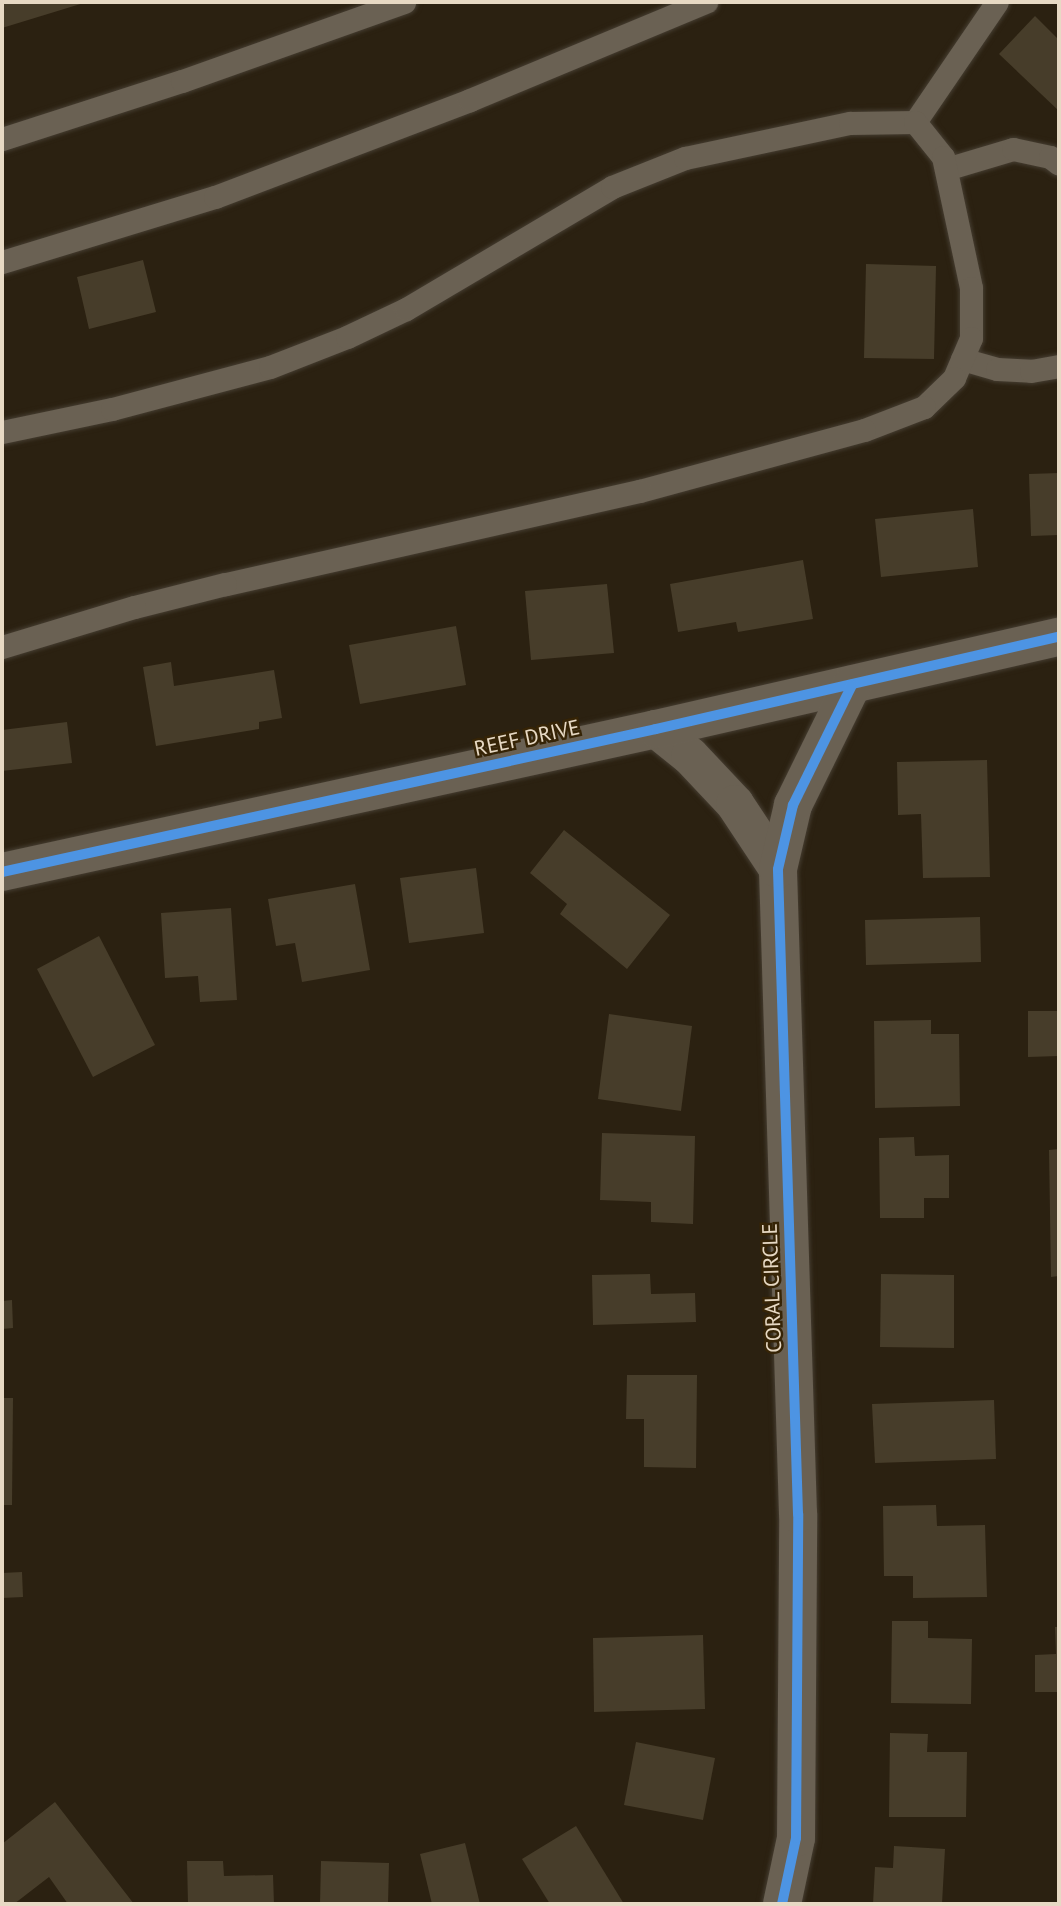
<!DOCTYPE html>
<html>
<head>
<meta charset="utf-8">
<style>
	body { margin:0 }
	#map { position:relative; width:1061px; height:1906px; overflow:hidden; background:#2b2111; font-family:"PT Sans",sans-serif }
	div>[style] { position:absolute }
	.building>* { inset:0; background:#473d2a }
	.roads { filter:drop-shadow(0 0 2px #453d31) drop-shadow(0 0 2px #453d31) }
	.service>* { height:23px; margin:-11.5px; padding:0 11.5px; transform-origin:11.5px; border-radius:11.5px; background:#6a6153 }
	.minor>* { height:38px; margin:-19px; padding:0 19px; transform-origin:19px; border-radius:19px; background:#6a6153 }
	.cycleway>* { height:10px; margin:-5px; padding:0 5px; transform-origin:5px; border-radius:5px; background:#4d94e3 }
	span { translate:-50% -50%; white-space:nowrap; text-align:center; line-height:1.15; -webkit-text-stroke:5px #362406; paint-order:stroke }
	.street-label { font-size:21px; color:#e7d9c4 }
	.frame { position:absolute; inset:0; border:4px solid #e7d9c4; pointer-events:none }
</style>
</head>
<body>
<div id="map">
	<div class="building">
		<i style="clip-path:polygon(2px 2px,87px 2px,2px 28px)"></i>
		<i style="clip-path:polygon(1035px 16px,1059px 40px,1059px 111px,999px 54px)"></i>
		<i style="clip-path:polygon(143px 260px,156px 312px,89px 329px,77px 277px)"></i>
		<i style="clip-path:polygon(866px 264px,936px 266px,934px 359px,864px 358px)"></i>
		<i style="clip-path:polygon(1059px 473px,1059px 535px,1031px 536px,1029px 474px)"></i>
		<i style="clip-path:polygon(973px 509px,978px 567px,881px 577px,875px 519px)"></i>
		<i style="clip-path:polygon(803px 560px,813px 619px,738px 632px,736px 622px,678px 632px,670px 584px)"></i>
		<i style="clip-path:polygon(607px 584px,614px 653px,531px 660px,525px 591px)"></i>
		<i style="clip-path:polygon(456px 626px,466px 685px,360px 704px,349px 645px)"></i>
		<i style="clip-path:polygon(171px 662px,174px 686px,274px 670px,282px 718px,259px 722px,259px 729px,156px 746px,143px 667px)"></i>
		<i style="clip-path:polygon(67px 722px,72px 763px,2px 771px,2px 730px)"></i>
		<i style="clip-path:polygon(987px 760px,990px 877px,923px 878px,921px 814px,898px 815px,897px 762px)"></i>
		<i style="clip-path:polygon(564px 830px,670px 915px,627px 969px,560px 914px,567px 904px,530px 873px)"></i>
		<i style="clip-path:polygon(476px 868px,484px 933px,409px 943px,400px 878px)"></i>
		<i style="clip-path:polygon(355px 884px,370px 970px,302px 982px,295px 943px,276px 946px,268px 899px)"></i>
		<i style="clip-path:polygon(231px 908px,237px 1000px,200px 1002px,198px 976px,165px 978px,161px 913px)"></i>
		<i style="clip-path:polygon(980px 917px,981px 962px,866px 965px,865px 920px)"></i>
		<i style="clip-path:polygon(99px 936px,155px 1045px,93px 1077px,37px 969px)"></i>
		<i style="clip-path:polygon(1028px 1011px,1059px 1011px,1059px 1056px,1028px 1057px)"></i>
		<i style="clip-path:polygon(609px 1014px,692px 1026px,681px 1111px,598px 1099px)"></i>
		<i style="clip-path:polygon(931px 1020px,931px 1034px,959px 1034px,960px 1106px,875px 1108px,874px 1021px)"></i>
		<i style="clip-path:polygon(602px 1133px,695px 1136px,693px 1224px,651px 1222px,651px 1202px,600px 1200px)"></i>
		<i style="clip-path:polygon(914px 1137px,915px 1156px,949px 1155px,949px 1198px,924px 1198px,924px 1218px,880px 1218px,879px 1138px)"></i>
		<i style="clip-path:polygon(1059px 1149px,1059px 1276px,1051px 1277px,1049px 1150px)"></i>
		<i style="clip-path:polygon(650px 1274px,651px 1294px,695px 1293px,696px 1322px,593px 1325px,592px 1275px)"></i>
		<i style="clip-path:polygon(881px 1274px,954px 1275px,954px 1348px,880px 1347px)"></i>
		<i style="clip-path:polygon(12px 1300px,13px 1328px,2px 1329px,2px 1301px)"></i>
		<i style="clip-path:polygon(627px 1375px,697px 1375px,696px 1468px,644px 1467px,644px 1419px,626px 1419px)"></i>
		<i style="clip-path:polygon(2px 1398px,13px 1398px,12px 1505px,2px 1505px)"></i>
		<i style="clip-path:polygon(994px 1400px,996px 1459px,875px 1463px,872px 1404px)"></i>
		<i style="clip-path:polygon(936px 1505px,937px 1526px,985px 1525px,987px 1597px,913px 1598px,913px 1576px,884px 1576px,883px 1506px)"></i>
		<i style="clip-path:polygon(22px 1572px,23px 1597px,2px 1598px,2px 1573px)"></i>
		<i style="clip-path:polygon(892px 1621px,928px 1621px,928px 1638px,972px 1639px,971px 1704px,891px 1703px)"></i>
		<i style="clip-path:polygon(1055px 1627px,1059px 1627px,1059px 1692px,1035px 1692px,1035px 1655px,1056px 1654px)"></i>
		<i style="clip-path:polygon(703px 1635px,705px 1709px,594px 1712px,593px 1638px)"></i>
		<i style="clip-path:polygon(890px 1733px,928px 1734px,927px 1752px,967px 1752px,966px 1817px,889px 1817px)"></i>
		<i style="clip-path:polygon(636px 1742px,715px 1758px,703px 1820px,624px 1805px)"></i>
		<i style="clip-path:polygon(55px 1802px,134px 1904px,68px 1904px,49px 1877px,14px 1904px,2px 1904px,2px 1844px)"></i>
		<i style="clip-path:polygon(576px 1826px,624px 1904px,550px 1904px,522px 1859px)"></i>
		<i style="clip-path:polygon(465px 1843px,480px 1904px,432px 1904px,420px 1854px)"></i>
		<i style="clip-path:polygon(894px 1846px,945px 1849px,942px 1904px,873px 1904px,875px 1867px,893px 1868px)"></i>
		<i style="clip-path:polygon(187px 1861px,223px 1861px,224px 1876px,273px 1875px,274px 1904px,188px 1904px)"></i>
		<i style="clip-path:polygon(321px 1861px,389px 1863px,388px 1904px,320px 1904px)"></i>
	</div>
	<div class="roads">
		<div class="service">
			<i style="left:915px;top:122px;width:145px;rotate:-55.7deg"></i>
			<i style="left:2px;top:139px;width:189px;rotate:-17.9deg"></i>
			<i style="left:182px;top:81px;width:236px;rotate:-19.6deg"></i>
			<i style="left:946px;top:169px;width:70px;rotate:-16.6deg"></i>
			<i style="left:1013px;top:149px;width:38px;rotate:12deg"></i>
			<i style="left:1050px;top:157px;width:11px;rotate:38deg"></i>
			<i style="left:2px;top:262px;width:223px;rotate:-17deg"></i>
			<i style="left:215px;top:197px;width:273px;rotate:-20.8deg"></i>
			<i style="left:470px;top:100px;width:256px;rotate:-22.6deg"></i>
			<i style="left:962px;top:359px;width:36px;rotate:16deg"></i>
			<i style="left:997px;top:369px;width:34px;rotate:3deg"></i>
			<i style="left:1031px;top:371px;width:28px;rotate:-10deg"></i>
			<i style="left:2px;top:432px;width:112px;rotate:-11.8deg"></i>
			<i style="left:112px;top:409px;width:163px;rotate:-14.9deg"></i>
			<i style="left:270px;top:367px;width:83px;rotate:-21.3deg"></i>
			<i style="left:347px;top:337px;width:65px;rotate:-25.4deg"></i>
			<i style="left:406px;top:309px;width:239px;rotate:-30.6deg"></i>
			<i style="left:612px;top:187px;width:79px;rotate:-21.7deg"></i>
			<i style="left:685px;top:158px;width:169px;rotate:-12deg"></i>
			<i style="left:850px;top:123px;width:65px;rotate:-0.9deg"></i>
			<i style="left:915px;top:122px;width:45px;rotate:51.3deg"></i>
			<i style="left:943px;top:157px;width:134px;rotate:77.9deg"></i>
			<i style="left:971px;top:288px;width:50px;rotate:90deg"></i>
			<i style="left:971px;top:338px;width:43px;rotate:113deg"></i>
			<i style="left:954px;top:378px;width:42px;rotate:136deg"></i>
			<i style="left:924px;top:407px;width:64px;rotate:159deg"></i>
			<i style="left:864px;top:430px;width:233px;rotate:164.8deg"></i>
			<i style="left:639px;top:491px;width:424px;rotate:167.3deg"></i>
			<i style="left:225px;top:584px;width:94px;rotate:165.8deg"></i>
			<i style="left:134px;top:607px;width:138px;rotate:163.1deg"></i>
		</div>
		<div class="minor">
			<i style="left:656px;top:729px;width:43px;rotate:38.5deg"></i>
			<i style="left:690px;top:756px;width:66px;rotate:46.8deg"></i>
			<i style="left:735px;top:804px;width:78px;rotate:56.5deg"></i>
			<i style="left:2px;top:872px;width:669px;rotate:-12.33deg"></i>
			<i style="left:656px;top:729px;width:413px;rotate:-12.9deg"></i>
			<i style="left:782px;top:1904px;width:67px;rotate:-78deg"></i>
			<i style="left:796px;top:1838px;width:324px;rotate:-89.6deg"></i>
			<i style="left:798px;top:1514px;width:645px;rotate:-91.78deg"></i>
			<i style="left:778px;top:869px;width:66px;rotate:-76.8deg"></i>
			<i style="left:793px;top:805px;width:134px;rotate:-63.8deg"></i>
		</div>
	</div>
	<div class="cycleway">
		<i style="left:2px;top:872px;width:669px;rotate:-12.33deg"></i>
		<i style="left:656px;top:729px;width:413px;rotate:-12.9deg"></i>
		<i style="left:782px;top:1904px;width:67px;rotate:-78deg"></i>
		<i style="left:796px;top:1838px;width:324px;rotate:-89.6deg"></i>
		<i style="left:798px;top:1514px;width:645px;rotate:-91.78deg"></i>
		<i style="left:778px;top:869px;width:66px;rotate:-76.8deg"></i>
		<i style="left:793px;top:805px;width:134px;rotate:-63.8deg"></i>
	</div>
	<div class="street-label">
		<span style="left:527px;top:738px;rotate:-12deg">REEF DRIVE</span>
		<span style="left:772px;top:1288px;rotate:-92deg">CORAL CIRCLE</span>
	</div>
	<div class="frame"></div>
</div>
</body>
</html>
